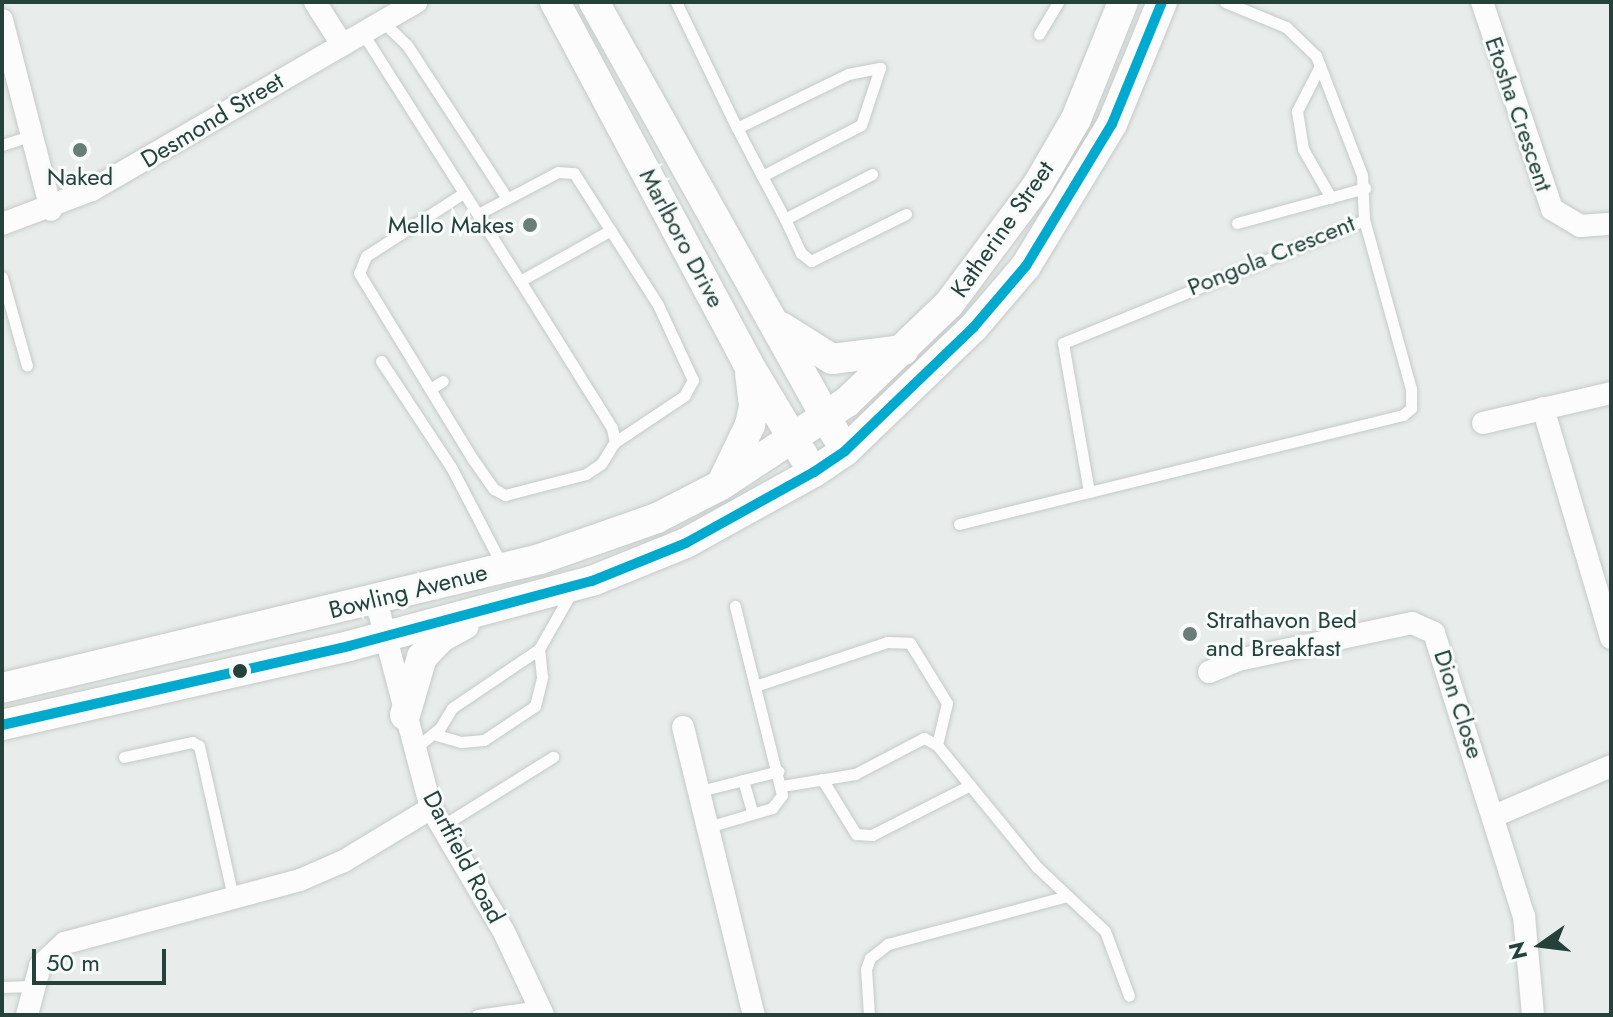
<!DOCTYPE html>
<html>
<head>
<meta charset="utf-8">
<style>
	body { margin:0 }
	#map { position:relative; width:1613px; height:1017px; overflow:hidden; background:#e8edeb; font-family:Jost,sans-serif }
	div>[style] { position:absolute }
	.roads { filter:drop-shadow(0 0 2px #c5cac8) drop-shadow(0 0 2px #c5cac8) }
	.lane>* { height:11px; margin:-5.5px; padding:0 5.5px; transform-origin:5.5px; border-radius:5.5px; background:#fcfcfc }
	.street>* { height:22px; margin:-11px; padding:0 11px; transform-origin:11px; border-radius:11px; background:#fcfcfc }
	.secondary>* { height:30px; margin:-15px; padding:0 15px; transform-origin:15px; border-radius:15px; background:#fcfcfc }
	.bus-1>* { height:10px; margin:-5px; padding:0 5px; transform-origin:5px; border-radius:5px; background:#00a9ce }
	.dots>* { width:22px; height:22px; translate:-50% -50%; box-sizing:border-box; border:4px solid #f7fbf9; border-radius:50% }
	span { translate:-50% -50%; white-space:nowrap; text-align:center; line-height:1.15; -webkit-text-stroke:6px #f7fbf9; paint-order:stroke }
	.street-label { font-size:24px; color:#24423a }
	.poi-label { font-size:24px; color:#24423a }
	.right { translate:-100% -50%; text-align:right }
	.left { translate:0 -50%; text-align:left }
	.frame { position:absolute; inset:0; border:4px solid #24423a; pointer-events:none }
	.north { position:absolute; left:1501px; top:905px; width:80px; height:80px; -webkit-text-stroke:6px #f7fbf9; paint-order:stroke; rotate:256deg; font-size:22px; font-weight:700; line-height:32px; text-align:center; color:#24423a }
	.north::after { content:''; display:block; margin:auto; width:28px; height:36px; background:#24423a; clip-path:polygon(50% 0,100% 100%,50% 72%,0 100%) }
	.scale { position:absolute; left:32px; top:949px; width:134px; height:36px; box-sizing:border-box; border:4px solid #24423a; border-top:0; padding-left:10px; font-size:24px; line-height:28px; white-space:nowrap; color:#24423a; -webkit-text-stroke:6px #f7fbf9; paint-order:stroke }
</style>
</head>
<body>
<div id="map">
	<div class="roads">
		<div class="lane">
			<i style="left:676px;top:2px;width:140px;rotate:64.2deg"></i>
			<i style="left:737px;top:128px;width:123px;rotate:-25.9deg"></i>
			<i style="left:848px;top:74px;width:33px;rotate:-11deg"></i>
			<i style="left:880px;top:68px;width:60px;rotate:108.4deg"></i>
			<i style="left:861px;top:125px;width:111px;rotate:152.7deg"></i>
			<i style="left:762px;top:176px;width:49px;rotate:61.9deg"></i>
			<i style="left:785px;top:219px;width:98px;rotate:-27.3deg"></i>
			<i style="left:383px;top:22px;width:33px;rotate:44deg"></i>
			<i style="left:407px;top:45px;width:181px;rotate:56.9deg"></i>
			<i style="left:362px;top:32px;width:295px;rotate:57.6deg"></i>
			<i style="left:520px;top:281px;width:104px;rotate:-29.3deg"></i>
			<i style="left:1039px;top:34px;width:37px;rotate:-59deg"></i>
			<i style="left:1320px;top:66px;width:51px;rotate:117.1deg"></i>
			<i style="left:1297px;top:111px;width:38px;rotate:81deg"></i>
			<i style="left:1303px;top:149px;width:56px;rotate:60.3deg"></i>
			<i style="left:737px;top:128px;width:54px;rotate:62.5deg"></i>
			<i style="left:2px;top:145px;width:32px;rotate:-18deg"></i>
			<i style="left:462px;top:194px;width:114px;rotate:147.1deg"></i>
			<i style="left:366px;top:256px;width:18px;rotate:112deg"></i>
			<i style="left:359px;top:273px;width:217px;rotate:58.6deg"></i>
			<i style="left:472px;top:458px;width:38px;rotate:55deg"></i>
			<i style="left:494px;top:489px;width:13px;rotate:29deg"></i>
			<i style="left:505px;top:495px;width:84px;rotate:-14.5deg"></i>
			<i style="left:586px;top:474px;width:18px;rotate:-34deg"></i>
			<i style="left:601px;top:464px;width:26px;rotate:-58deg"></i>
			<i style="left:615px;top:442px;width:14px;rotate:-102deg"></i>
			<i style="left:612px;top:428px;width:173px;rotate:-122deg"></i>
			<i style="left:478px;top:214px;width:90px;rotate:-27.7deg"></i>
			<i style="left:558px;top:172px;width:16px;rotate:4deg"></i>
			<i style="left:574px;top:173px;width:156px;rotate:57.5deg"></i>
			<i style="left:658px;top:305px;width:83px;rotate:65deg"></i>
			<i style="left:693px;top:380px;width:18px;rotate:119deg"></i>
			<i style="left:684px;top:396px;width:83px;rotate:146.3deg"></i>
			<i style="left:785px;top:219px;width:38px;rotate:65deg"></i>
			<i style="left:801px;top:253px;width:13px;rotate:39deg"></i>
			<i style="left:811px;top:261px;width:106px;rotate:-26.3deg"></i>
			<i style="left:1237px;top:223px;width:133px;rotate:-15.3deg"></i>
			<i style="left:2px;top:277px;width:92px;rotate:74.3deg"></i>
			<i style="left:381px;top:361px;width:127px;rotate:56.6deg"></i>
			<i style="left:451px;top:467px;width:113px;rotate:62.5deg"></i>
			<i style="left:430px;top:389px;width:15px;rotate:-32deg"></i>
			<i style="left:1089px;top:492px;width:151px;rotate:-99.9deg"></i>
			<i style="left:1063px;top:343px;width:325px;rotate:-22.2deg"></i>
			<i style="left:1364px;top:220px;width:45px;rotate:-92.5deg"></i>
			<i style="left:1362px;top:175px;width:128px;rotate:-111.1deg"></i>
			<i style="left:1316px;top:56px;width:42px;rotate:-136deg"></i>
			<i style="left:1286px;top:27px;width:66px;rotate:-157.7deg"></i>
			<i style="left:959px;top:524px;width:457px;rotate:-13.8deg"></i>
			<i style="left:1403px;top:415px;width:11px;rotate:-41deg"></i>
			<i style="left:1411px;top:408px;width:19px;rotate:-90deg"></i>
			<i style="left:1411px;top:389px;width:175px;rotate:-105.5deg"></i>
			<i style="left:755px;top:686px;width:139px;rotate:-18.4deg"></i>
			<i style="left:887px;top:642px;width:23px;rotate:2deg"></i>
			<i style="left:910px;top:643px;width:70px;rotate:58.3deg"></i>
			<i style="left:947px;top:703px;width:43px;rotate:103.4deg"></i>
			<i style="left:433px;top:734px;width:29px;rotate:16deg"></i>
			<i style="left:461px;top:742px;width:23px;rotate:-5deg"></i>
			<i style="left:484px;top:740px;width:61px;rotate:-33.7deg"></i>
			<i style="left:535px;top:706px;width:30px;rotate:-76deg"></i>
			<i style="left:542px;top:677px;width:28px;rotate:-96deg"></i>
			<i style="left:414px;top:749px;width:33px;rotate:-39deg"></i>
			<i style="left:440px;top:728px;width:23px;rotate:-59deg"></i>
			<i style="left:452px;top:708px;width:105px;rotate:-34.1deg"></i>
			<i style="left:539px;top:649px;width:64px;rotate:-60.3deg"></i>
			<i style="left:124px;top:757px;width:70px;rotate:-12.4deg"></i>
			<i style="left:192px;top:742px;width:8px;rotate:30deg"></i>
			<i style="left:199px;top:746px;width:155px;rotate:77.3deg"></i>
			<i style="left:822px;top:779px;width:65px;rotate:58.3deg"></i>
			<i style="left:856px;top:834px;width:16px;rotate:4deg"></i>
			<i style="left:872px;top:835px;width:110px;rotate:-27deg"></i>
			<i style="left:743px;top:780px;width:35px;rotate:74deg"></i>
			<i style="left:782px;top:786px;width:74px;rotate:-9.3deg"></i>
			<i style="left:855px;top:774px;width:78px;rotate:-27.6deg"></i>
			<i style="left:924px;top:738px;width:15px;rotate:28deg"></i>
			<i style="left:937px;top:745px;width:158px;rotate:50.7deg"></i>
			<i style="left:1037px;top:867px;width:93px;rotate:43.3deg"></i>
			<i style="left:1105px;top:931px;width:69px;rotate:69.7deg"></i>
			<i style="left:700px;top:791px;width:81px;rotate:-14.2deg"></i>
			<i style="left:442px;top:826px;width:131px;rotate:-31.9deg"></i>
			<i style="left:708px;top:827px;width:67px;rotate:-16.5deg"></i>
			<i style="left:772px;top:808px;width:16px;rotate:-52deg"></i>
			<i style="left:782px;top:795px;width:195px;rotate:-104deg"></i>
			<i style="left:2px;top:987px;width:29px;rotate:-2deg"></i>
			<i style="left:477px;top:1015px;width:63px;rotate:-8.3deg"></i>
			<i style="left:869px;top:1015px;width:46px;rotate:-93.7deg"></i>
			<i style="left:866px;top:969px;width:12px;rotate:-70deg"></i>
			<i style="left:870px;top:958px;width:23px;rotate:-38deg"></i>
			<i style="left:888px;top:944px;width:182px;rotate:-15deg"></i>
		</div>
		<div class="street">
			<i style="left:315px;top:2px;width:49px;rotate:57.6deg"></i>
			<i style="left:1482px;top:2px;width:219px;rotate:71.3deg"></i>
			<i style="left:1552px;top:209px;width:33px;rotate:31deg"></i>
			<i style="left:1580px;top:226px;width:31px;rotate:-4deg"></i>
			<i style="left:2px;top:20px;width:196px;rotate:75.5deg"></i>
			<i style="left:2px;top:224px;width:96px;rotate:-20.7deg"></i>
			<i style="left:92px;top:190px;width:375px;rotate:-30.1deg"></i>
			<i style="left:1543px;top:408px;width:240px;rotate:73.5deg"></i>
			<i style="left:1483px;top:423px;width:131px;rotate:-13.2deg"></i>
			<i style="left:376px;top:600px;width:215px;rotate:75.2deg"></i>
			<i style="left:431px;top:808px;width:144px;rotate:59.5deg"></i>
			<i style="left:504px;top:932px;width:92px;rotate:64.8deg"></i>
			<i style="left:1209px;top:672px;width:31px;rotate:-22deg"></i>
			<i style="left:1238px;top:660px;width:178px;rotate:-12deg"></i>
			<i style="left:1412px;top:623px;width:24px;rotate:24deg"></i>
			<i style="left:1434px;top:633px;width:297px;rotate:72.4deg"></i>
			<i style="left:1524px;top:916px;width:99px;rotate:84.8deg"></i>
			<i style="left:683px;top:727px;width:297px;rotate:76.2deg"></i>
			<i style="left:1494px;top:816px;width:127px;rotate:-23.1deg"></i>
			<i style="left:27px;top:1015px;width:51px;rotate:-75.1deg"></i>
			<i style="left:40px;top:966px;width:34px;rotate:-43deg"></i>
			<i style="left:65px;top:943px;width:243px;rotate:-15deg"></i>
			<i style="left:300px;top:880px;width:48px;rotate:-23.4deg"></i>
			<i style="left:344px;top:861px;width:102px;rotate:-31.3deg"></i>
		</div>
		<div class="secondary">
			<i style="left:555px;top:2px;width:408px;rotate:61.9deg"></i>
			<i style="left:747px;top:362px;width:111px;rotate:59deg"></i>
			<i style="left:594px;top:2px;width:496px;rotate:60.8deg"></i>
			<i style="left:781px;top:327px;width:60px;rotate:32.1deg"></i>
			<i style="left:832px;top:359px;width:72px;rotate:-7.2deg"></i>
			<i style="left:722px;top:483px;width:64px;rotate:-64.2deg"></i>
			<i style="left:750px;top:425px;width:19px;rotate:-78deg"></i>
			<i style="left:754px;top:406px;width:32px;rotate:-97deg"></i>
			<i style="left:2px;top:688px;width:553px;rotate:-13.48deg"></i>
			<i style="left:540px;top:559px;width:124px;rotate:-19.3deg"></i>
			<i style="left:657px;top:518px;width:72px;rotate:-27.3deg"></i>
			<i style="left:721px;top:485px;width:151px;rotate:-33.4deg"></i>
			<i style="left:847px;top:402px;width:141px;rotate:-43.9deg"></i>
			<i style="left:949px;top:304px;width:147px;rotate:-53.3deg"></i>
			<i style="left:1037px;top:186px;width:78px;rotate:-59.8deg"></i>
			<i style="left:1076px;top:119px;width:126px;rotate:-68.1deg"></i>
			<i style="left:405px;top:715px;width:60px;rotate:-73.7deg"></i>
			<i style="left:422px;top:657px;width:28px;rotate:-46deg"></i>
			<i style="left:441px;top:637px;width:26px;rotate:-28deg"></i>
			<i style="left:2px;top:725px;width:356px;rotate:-12.8deg"></i>
			<i style="left:349px;top:646px;width:252px;rotate:-15deg"></i>
			<i style="left:592px;top:581px;width:101px;rotate:-22deg"></i>
			<i style="left:686px;top:543px;width:146px;rotate:-29deg"></i>
			<i style="left:814px;top:472px;width:37px;rotate:-34deg"></i>
			<i style="left:845px;top:451px;width:178px;rotate:-43.9deg"></i>
			<i style="left:973px;top:328px;width:82px;rotate:-49.5deg"></i>
			<i style="left:1026px;top:266px;width:166px;rotate:-58.8deg"></i>
			<i style="left:1112px;top:124px;width:132px;rotate:-67.7deg"></i>
		</div>
	</div>
	<div class="bus-1">
		<i style="left:2px;top:725px;width:356px;rotate:-12.8deg"></i>
		<i style="left:349px;top:646px;width:252px;rotate:-15deg"></i>
		<i style="left:592px;top:581px;width:101px;rotate:-22deg"></i>
		<i style="left:686px;top:543px;width:146px;rotate:-29deg"></i>
		<i style="left:814px;top:472px;width:37px;rotate:-34deg"></i>
		<i style="left:845px;top:451px;width:178px;rotate:-43.9deg"></i>
		<i style="left:973px;top:328px;width:82px;rotate:-49.5deg"></i>
		<i style="left:1026px;top:266px;width:166px;rotate:-58.8deg"></i>
		<i style="left:1112px;top:124px;width:132px;rotate:-67.7deg"></i>
	</div>
	<div class="dots">
		<i style="left:80px;top:150px;background:#697e78"></i>
		<i style="left:530px;top:225px;background:#697e78"></i>
		<i style="left:1190px;top:634px;background:#697e78"></i>
		<i style="left:240px;top:671px;background:#24423a"></i>
	</div>
	<div class="street-label">
		<span style="left:1519px;top:114px;rotate:71deg">Etosha Crescent</span>
		<span style="left:212px;top:120px;rotate:-31deg">Desmond Street</span>
		<span style="left:1002px;top:229px;rotate:-55deg">Katherine Street</span>
		<span style="left:682px;top:238px;rotate:62deg">Marlboro Drive</span>
		<span style="left:1271px;top:255px;rotate:-22deg">Pongola Crescent</span>
		<span style="left:408px;top:591px;rotate:-14deg">Bowling Avenue</span>
		<span style="left:1459px;top:704px;rotate:72deg">Dion Close</span>
		<span style="left:464px;top:857px;rotate:62deg">Dartfield Road</span>
	</div>
	<div class="poi-label">
		<span style="left:80px;top:177px">Naked</span>
		<span class="right" style="left:514px;top:225px">Mello Makes</span>
		<span class="left" style="left:1206px;top:634px">Strathavon Bed<br>and Breakfast</span>
	</div>
	<div class="frame"></div>
	<div class="north">N</div>
	<div class="scale">50 m</div>
</div>
</body>
</html>
